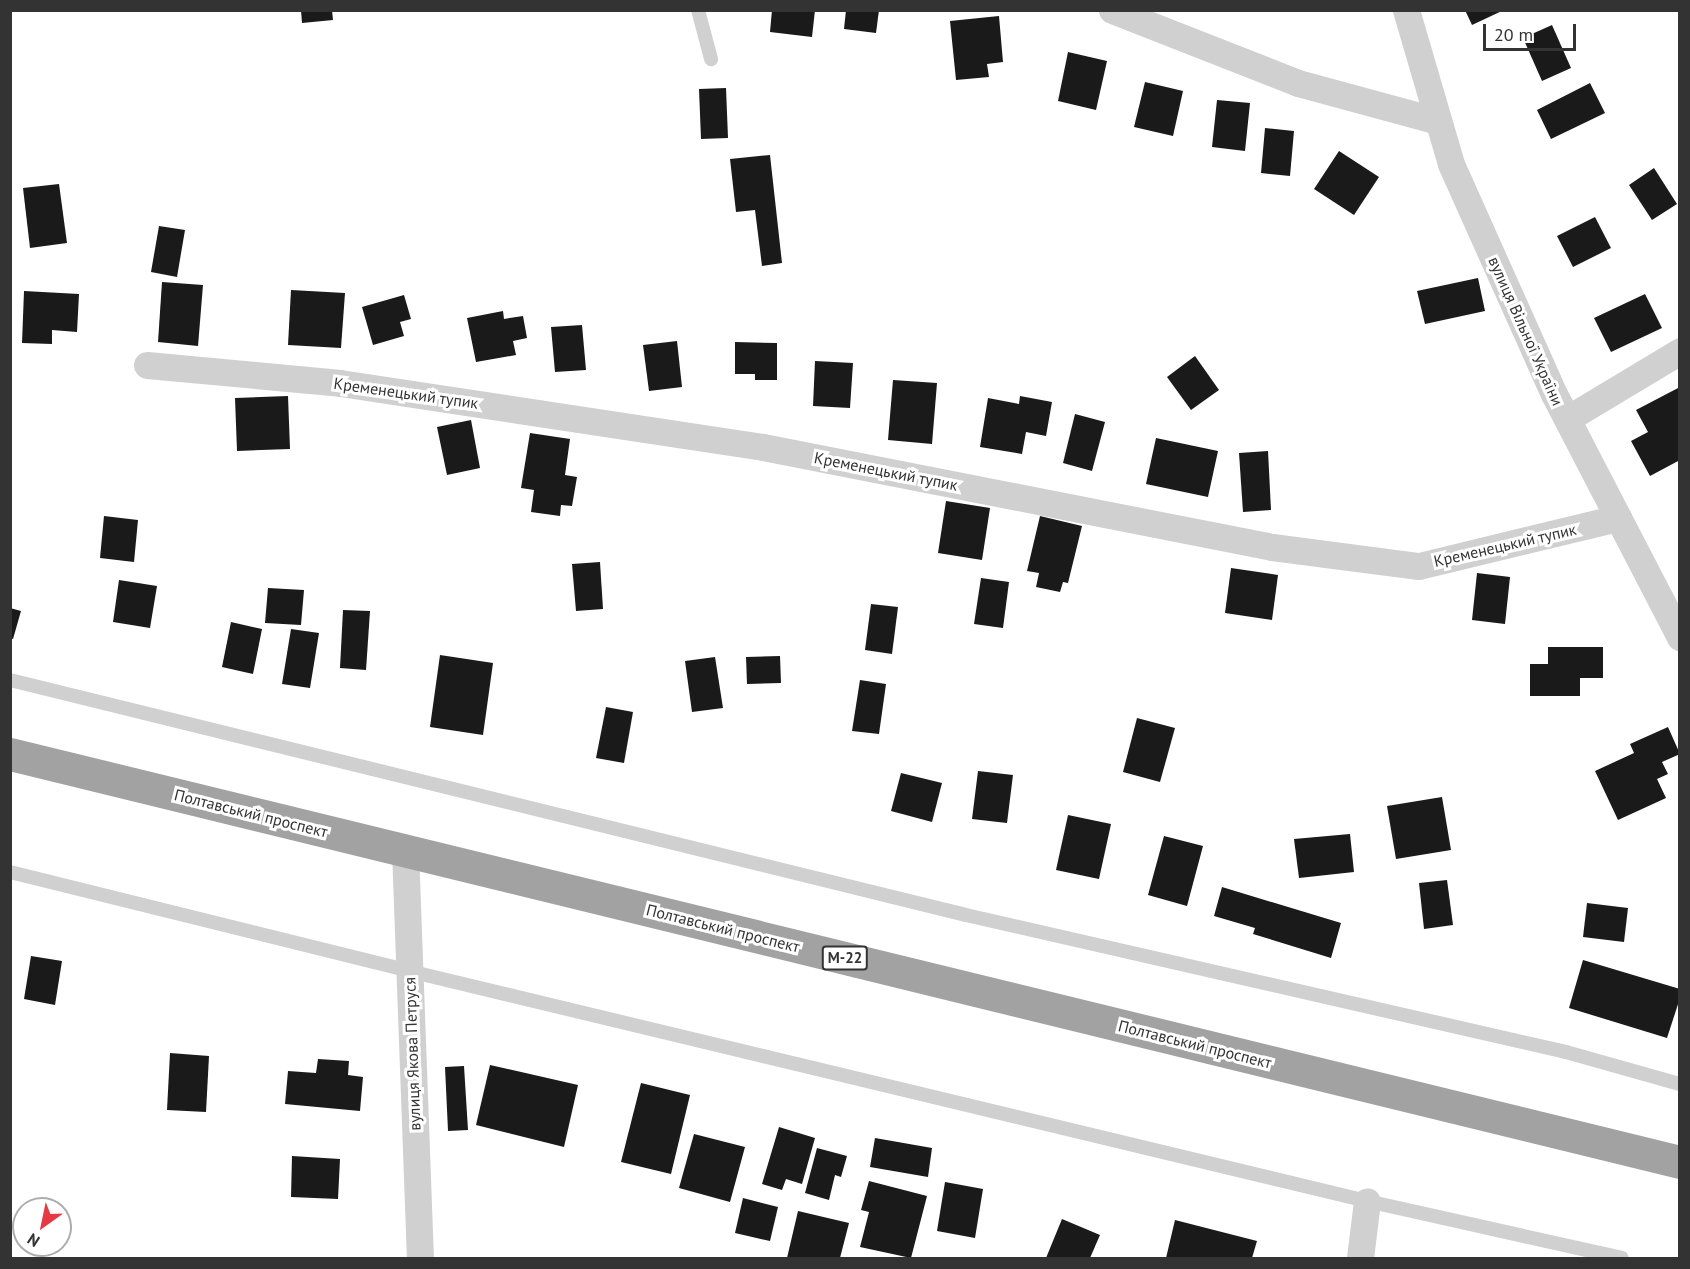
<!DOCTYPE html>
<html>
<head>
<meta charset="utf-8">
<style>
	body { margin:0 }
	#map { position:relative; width:1690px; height:1269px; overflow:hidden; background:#fff; font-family:"PT Sans",sans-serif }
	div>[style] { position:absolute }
	.building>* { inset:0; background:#1a1a1a }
	.service>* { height:14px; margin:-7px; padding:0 7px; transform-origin:7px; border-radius:7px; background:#d0d0d0 }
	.minor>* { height:27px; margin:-13.5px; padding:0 13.5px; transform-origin:13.5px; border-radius:13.5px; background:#d0d0d0 }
	.trunk>* { height:33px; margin:-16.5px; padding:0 16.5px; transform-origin:16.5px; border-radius:16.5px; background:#a2a2a2 }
	span { translate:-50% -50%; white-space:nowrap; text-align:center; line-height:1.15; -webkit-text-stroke:6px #fff; paint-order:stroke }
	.shield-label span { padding:2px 4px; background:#fff; border:2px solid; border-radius:4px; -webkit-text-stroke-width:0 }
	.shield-label { font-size:15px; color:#333; font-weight:700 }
	.street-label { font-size:16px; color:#333 }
	.frame { position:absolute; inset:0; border:12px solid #333; pointer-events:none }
	.north { position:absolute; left:12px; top:1197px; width:60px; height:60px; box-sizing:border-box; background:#fff; border:2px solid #adadad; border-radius:50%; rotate:213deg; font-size:16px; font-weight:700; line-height:24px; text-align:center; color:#333 }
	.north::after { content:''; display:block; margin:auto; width:21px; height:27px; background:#e63946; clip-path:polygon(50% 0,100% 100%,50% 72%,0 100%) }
	.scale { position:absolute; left:1483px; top:24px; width:93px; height:27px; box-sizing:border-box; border:3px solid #333; border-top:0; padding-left:8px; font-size:18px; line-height:21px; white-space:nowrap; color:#333; -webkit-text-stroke:4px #fff; paint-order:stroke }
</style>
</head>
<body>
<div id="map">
	<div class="building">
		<i style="clip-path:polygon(301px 10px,332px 10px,333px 20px,302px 23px)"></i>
		<i style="clip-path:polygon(772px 10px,815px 10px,812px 37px,770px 32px)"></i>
		<i style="clip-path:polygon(846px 10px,879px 10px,876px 33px,844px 29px)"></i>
		<i style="clip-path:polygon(1465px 10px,1504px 10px,1472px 25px)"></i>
		<i style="clip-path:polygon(999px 16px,1003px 62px,987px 64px,989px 77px,956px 80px,950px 21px)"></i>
		<i style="clip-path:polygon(1552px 25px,1571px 68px,1542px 81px,1523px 38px)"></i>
		<i style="clip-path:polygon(1068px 52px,1107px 61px,1096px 110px,1058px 101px)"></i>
		<i style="clip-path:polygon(1145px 82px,1183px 91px,1173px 136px,1134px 127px)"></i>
		<i style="clip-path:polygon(1590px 83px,1605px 113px,1551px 139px,1537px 110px)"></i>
		<i style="clip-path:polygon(726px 88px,728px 138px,701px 139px,699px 89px)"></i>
		<i style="clip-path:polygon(1217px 100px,1250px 103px,1245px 151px,1212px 147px)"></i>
		<i style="clip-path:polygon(1265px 128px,1294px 131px,1290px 176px,1261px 173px)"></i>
		<i style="clip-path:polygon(1339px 151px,1379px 177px,1354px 215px,1314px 189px)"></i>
		<i style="clip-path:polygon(770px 155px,782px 263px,762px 266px,755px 210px,736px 212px,730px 159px)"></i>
		<i style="clip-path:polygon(1654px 168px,1677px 204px,1652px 220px,1629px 185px)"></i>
		<i style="clip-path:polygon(59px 184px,67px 243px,30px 248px,23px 188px)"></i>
		<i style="clip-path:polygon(1595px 217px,1611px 248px,1573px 267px,1557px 236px)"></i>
		<i style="clip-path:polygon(159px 226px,185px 230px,177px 277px,151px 272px)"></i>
		<i style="clip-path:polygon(1478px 278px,1485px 311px,1425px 324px,1417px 291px)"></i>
		<i style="clip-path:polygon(162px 282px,203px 285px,198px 346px,158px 342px)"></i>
		<i style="clip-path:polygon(291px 290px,345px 293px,341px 348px,288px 345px)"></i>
		<i style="clip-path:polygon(24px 291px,79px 294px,77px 332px,52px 330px,52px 344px,22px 343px)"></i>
		<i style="clip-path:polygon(1645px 294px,1662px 328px,1611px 352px,1594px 318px)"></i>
		<i style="clip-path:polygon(404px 295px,411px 319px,400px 322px,404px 336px,373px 345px,362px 307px)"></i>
		<i style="clip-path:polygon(503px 311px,504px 319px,523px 316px,527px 338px,513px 341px,516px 355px,476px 362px,467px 318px)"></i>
		<i style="clip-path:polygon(582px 325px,586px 370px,555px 372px,551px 327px)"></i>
		<i style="clip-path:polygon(677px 341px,682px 387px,649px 391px,643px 345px)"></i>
		<i style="clip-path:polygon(735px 342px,777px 343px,777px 380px,755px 380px,755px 374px,735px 374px)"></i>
		<i style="clip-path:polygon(1195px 356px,1219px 390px,1191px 410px,1167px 377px)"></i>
		<i style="clip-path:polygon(815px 361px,853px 363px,850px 408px,813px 406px)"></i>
		<i style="clip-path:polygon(893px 380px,937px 383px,932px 444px,888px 440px)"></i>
		<i style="clip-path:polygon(1680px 387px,1680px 460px,1650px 476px,1631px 441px,1648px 432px,1636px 410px)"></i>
		<i style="clip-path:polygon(288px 396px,290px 449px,237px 451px,235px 398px)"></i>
		<i style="clip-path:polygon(1020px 396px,1052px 402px,1046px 436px,1026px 432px,1022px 454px,980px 447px,988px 398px,1019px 404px)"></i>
		<i style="clip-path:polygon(1075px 414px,1105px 422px,1092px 471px,1063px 463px)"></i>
		<i style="clip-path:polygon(471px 420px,480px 468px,447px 475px,437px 427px)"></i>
		<i style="clip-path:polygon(530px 433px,570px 439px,565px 475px,577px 477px,572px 506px,561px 505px,560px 516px,531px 512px,534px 490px,521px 488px)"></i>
		<i style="clip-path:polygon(1156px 438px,1218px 451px,1208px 497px,1146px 484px)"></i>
		<i style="clip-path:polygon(1268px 451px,1271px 510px,1243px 512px,1239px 453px)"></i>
		<i style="clip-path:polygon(946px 501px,990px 508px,982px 560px,938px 553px)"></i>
		<i style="clip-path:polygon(104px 516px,138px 520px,134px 562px,100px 558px)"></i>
		<i style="clip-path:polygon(1040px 516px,1082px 526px,1068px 583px,1063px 582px,1060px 592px,1036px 587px,1039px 573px,1027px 571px)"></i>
		<i style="clip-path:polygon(600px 562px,603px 609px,576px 611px,572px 564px)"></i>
		<i style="clip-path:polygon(1231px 568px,1278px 575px,1272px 620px,1225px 613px)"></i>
		<i style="clip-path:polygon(1477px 573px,1510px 577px,1505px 624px,1472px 620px)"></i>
		<i style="clip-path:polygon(981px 578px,1009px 582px,1003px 628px,974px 624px)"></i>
		<i style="clip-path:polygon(119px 580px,157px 586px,150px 628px,113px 622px)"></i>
		<i style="clip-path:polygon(268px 588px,304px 590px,301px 625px,265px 623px)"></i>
		<i style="clip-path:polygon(871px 604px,898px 607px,892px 654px,865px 650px)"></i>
		<i style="clip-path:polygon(10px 608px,21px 611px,13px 639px,10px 638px)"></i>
		<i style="clip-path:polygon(343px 610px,370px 611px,366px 670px,340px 668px)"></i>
		<i style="clip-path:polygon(231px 622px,262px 629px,253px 674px,222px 667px)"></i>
		<i style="clip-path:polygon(291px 629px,319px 633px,310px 688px,282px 684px)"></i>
		<i style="clip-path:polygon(1548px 647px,1603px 647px,1603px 678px,1580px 678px,1580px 696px,1530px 696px,1530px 664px,1548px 664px)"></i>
		<i style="clip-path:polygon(440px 655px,493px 663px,483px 735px,430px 727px)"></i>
		<i style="clip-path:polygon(780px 656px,781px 683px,747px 684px,746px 657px)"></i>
		<i style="clip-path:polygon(715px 657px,723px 708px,692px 712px,685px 661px)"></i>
		<i style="clip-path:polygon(860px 680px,886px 684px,879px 734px,852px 731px)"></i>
		<i style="clip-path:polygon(606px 707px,633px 712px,624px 763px,596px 758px)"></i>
		<i style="clip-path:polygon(1137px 718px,1175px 728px,1160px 782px,1123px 772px)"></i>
		<i style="clip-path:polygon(1668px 727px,1680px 754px,1662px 762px,1668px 774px,1657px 779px,1666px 798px,1618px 820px,1595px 771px,1634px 753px,1630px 744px)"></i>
		<i style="clip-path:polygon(978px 771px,1013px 775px,1007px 823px,972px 819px)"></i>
		<i style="clip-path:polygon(901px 773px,942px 783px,932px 822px,891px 811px)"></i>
		<i style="clip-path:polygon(1442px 797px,1451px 850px,1396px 859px,1387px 806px)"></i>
		<i style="clip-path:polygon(1068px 815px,1111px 824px,1099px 879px,1056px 870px)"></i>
		<i style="clip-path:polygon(1350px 834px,1354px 872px,1299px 878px,1294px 839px)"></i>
		<i style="clip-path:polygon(1164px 836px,1203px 846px,1187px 906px,1148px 895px)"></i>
		<i style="clip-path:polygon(1447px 880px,1453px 925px,1424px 929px,1419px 883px)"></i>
		<i style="clip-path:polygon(1222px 887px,1341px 923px,1331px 958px,1253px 934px,1255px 928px,1214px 916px)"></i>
		<i style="clip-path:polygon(1587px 903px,1628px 908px,1624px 942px,1583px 937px)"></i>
		<i style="clip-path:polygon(31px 956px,62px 961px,55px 1005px,24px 999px)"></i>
		<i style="clip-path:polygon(1583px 960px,1680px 989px,1680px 998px,1667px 1038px,1569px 1008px)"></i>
		<i style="clip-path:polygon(170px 1053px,209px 1056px,206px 1112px,167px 1110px)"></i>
		<i style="clip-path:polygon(318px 1059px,349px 1061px,348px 1075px,363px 1077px,360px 1111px,285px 1104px,288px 1071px,316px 1073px)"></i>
		<i style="clip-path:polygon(490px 1065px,578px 1085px,564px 1147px,476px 1125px)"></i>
		<i style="clip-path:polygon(464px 1066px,468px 1130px,448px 1131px,445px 1067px)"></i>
		<i style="clip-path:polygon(641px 1083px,690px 1095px,671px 1174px,621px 1162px)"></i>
		<i style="clip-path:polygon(779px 1127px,815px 1138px,802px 1184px,786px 1179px,782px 1190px,762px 1184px)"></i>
		<i style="clip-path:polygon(694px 1134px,745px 1147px,730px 1202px,679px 1188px)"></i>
		<i style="clip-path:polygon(875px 1138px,932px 1148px,928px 1177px,870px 1167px)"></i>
		<i style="clip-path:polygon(817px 1148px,847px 1156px,841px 1177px,835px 1175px,829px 1200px,805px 1193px)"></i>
		<i style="clip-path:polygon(292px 1156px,340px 1159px,338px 1199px,291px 1197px)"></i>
		<i style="clip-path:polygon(869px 1181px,927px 1196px,911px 1258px,860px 1247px,869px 1212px,861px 1210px)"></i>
		<i style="clip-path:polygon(945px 1182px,983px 1189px,975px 1238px,937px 1231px)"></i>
		<i style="clip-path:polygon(743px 1198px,778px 1207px,770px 1241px,735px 1233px)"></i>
		<i style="clip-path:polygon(798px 1211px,849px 1223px,840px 1258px,787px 1258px)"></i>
		<i style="clip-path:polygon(1062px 1219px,1100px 1235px,1090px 1258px,1046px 1258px)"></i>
		<i style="clip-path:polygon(1175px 1220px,1257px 1241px,1252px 1258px,1166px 1258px)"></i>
	</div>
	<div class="service">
		<i style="left:698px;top:10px;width:51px;rotate:75.1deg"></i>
		<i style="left:10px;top:680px;width:984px;rotate:13.81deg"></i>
		<i style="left:966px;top:915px;width:615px;rotate:12.86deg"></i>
		<i style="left:1566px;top:1052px;width:118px;rotate:15.7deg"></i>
		<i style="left:10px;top:872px;width:411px;rotate:13.9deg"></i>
		<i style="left:409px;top:971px;width:985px;rotate:13.5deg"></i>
		<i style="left:1367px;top:1201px;width:261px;rotate:12.6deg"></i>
	</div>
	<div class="minor">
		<i style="left:1112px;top:10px;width:200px;rotate:21.4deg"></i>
		<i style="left:1298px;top:83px;width:145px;rotate:15.2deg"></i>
		<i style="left:1406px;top:10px;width:160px;rotate:73.7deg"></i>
		<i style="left:1451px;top:164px;width:252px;rotate:65.9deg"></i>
		<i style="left:1554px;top:394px;width:274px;rotate:62.6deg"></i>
		<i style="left:147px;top:365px;width:194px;rotate:5.3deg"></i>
		<i style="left:340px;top:383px;width:428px;rotate:8.6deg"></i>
		<i style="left:763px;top:447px;width:519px;rotate:11.11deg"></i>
		<i style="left:1272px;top:547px;width:148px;rotate:7.4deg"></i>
		<i style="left:1419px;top:566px;width:205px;rotate:-13.6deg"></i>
		<i style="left:1567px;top:419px;width:132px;rotate:-31deg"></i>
		<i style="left:405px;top:850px;width:408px;rotate:87.9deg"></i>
		<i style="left:1360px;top:1258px;width:57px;rotate:-83deg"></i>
	</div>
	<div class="trunk">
		<i style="left:10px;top:754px;width:1719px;rotate:13.73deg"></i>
	</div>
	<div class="shield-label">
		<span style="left:845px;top:958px">М-22</span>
	</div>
	<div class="street-label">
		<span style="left:1526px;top:331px;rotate:66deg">вулиця Вільної України</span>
		<span style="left:406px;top:393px;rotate:8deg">Кременецький тупик</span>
		<span style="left:886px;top:471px;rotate:11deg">Кременецький тупик</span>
		<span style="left:1505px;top:545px;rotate:-13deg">Кременецький тупик</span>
		<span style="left:251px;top:813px;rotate:14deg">Полтавський проспект</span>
		<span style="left:723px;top:928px;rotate:14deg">Полтавський проспект</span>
		<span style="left:1195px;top:1044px;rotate:14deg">Полтавський проспект</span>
		<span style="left:412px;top:1054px;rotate:-92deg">вулиця Якова Петруся</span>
	</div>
	<div class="frame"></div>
	<div class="north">N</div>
	<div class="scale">20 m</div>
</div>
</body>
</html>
